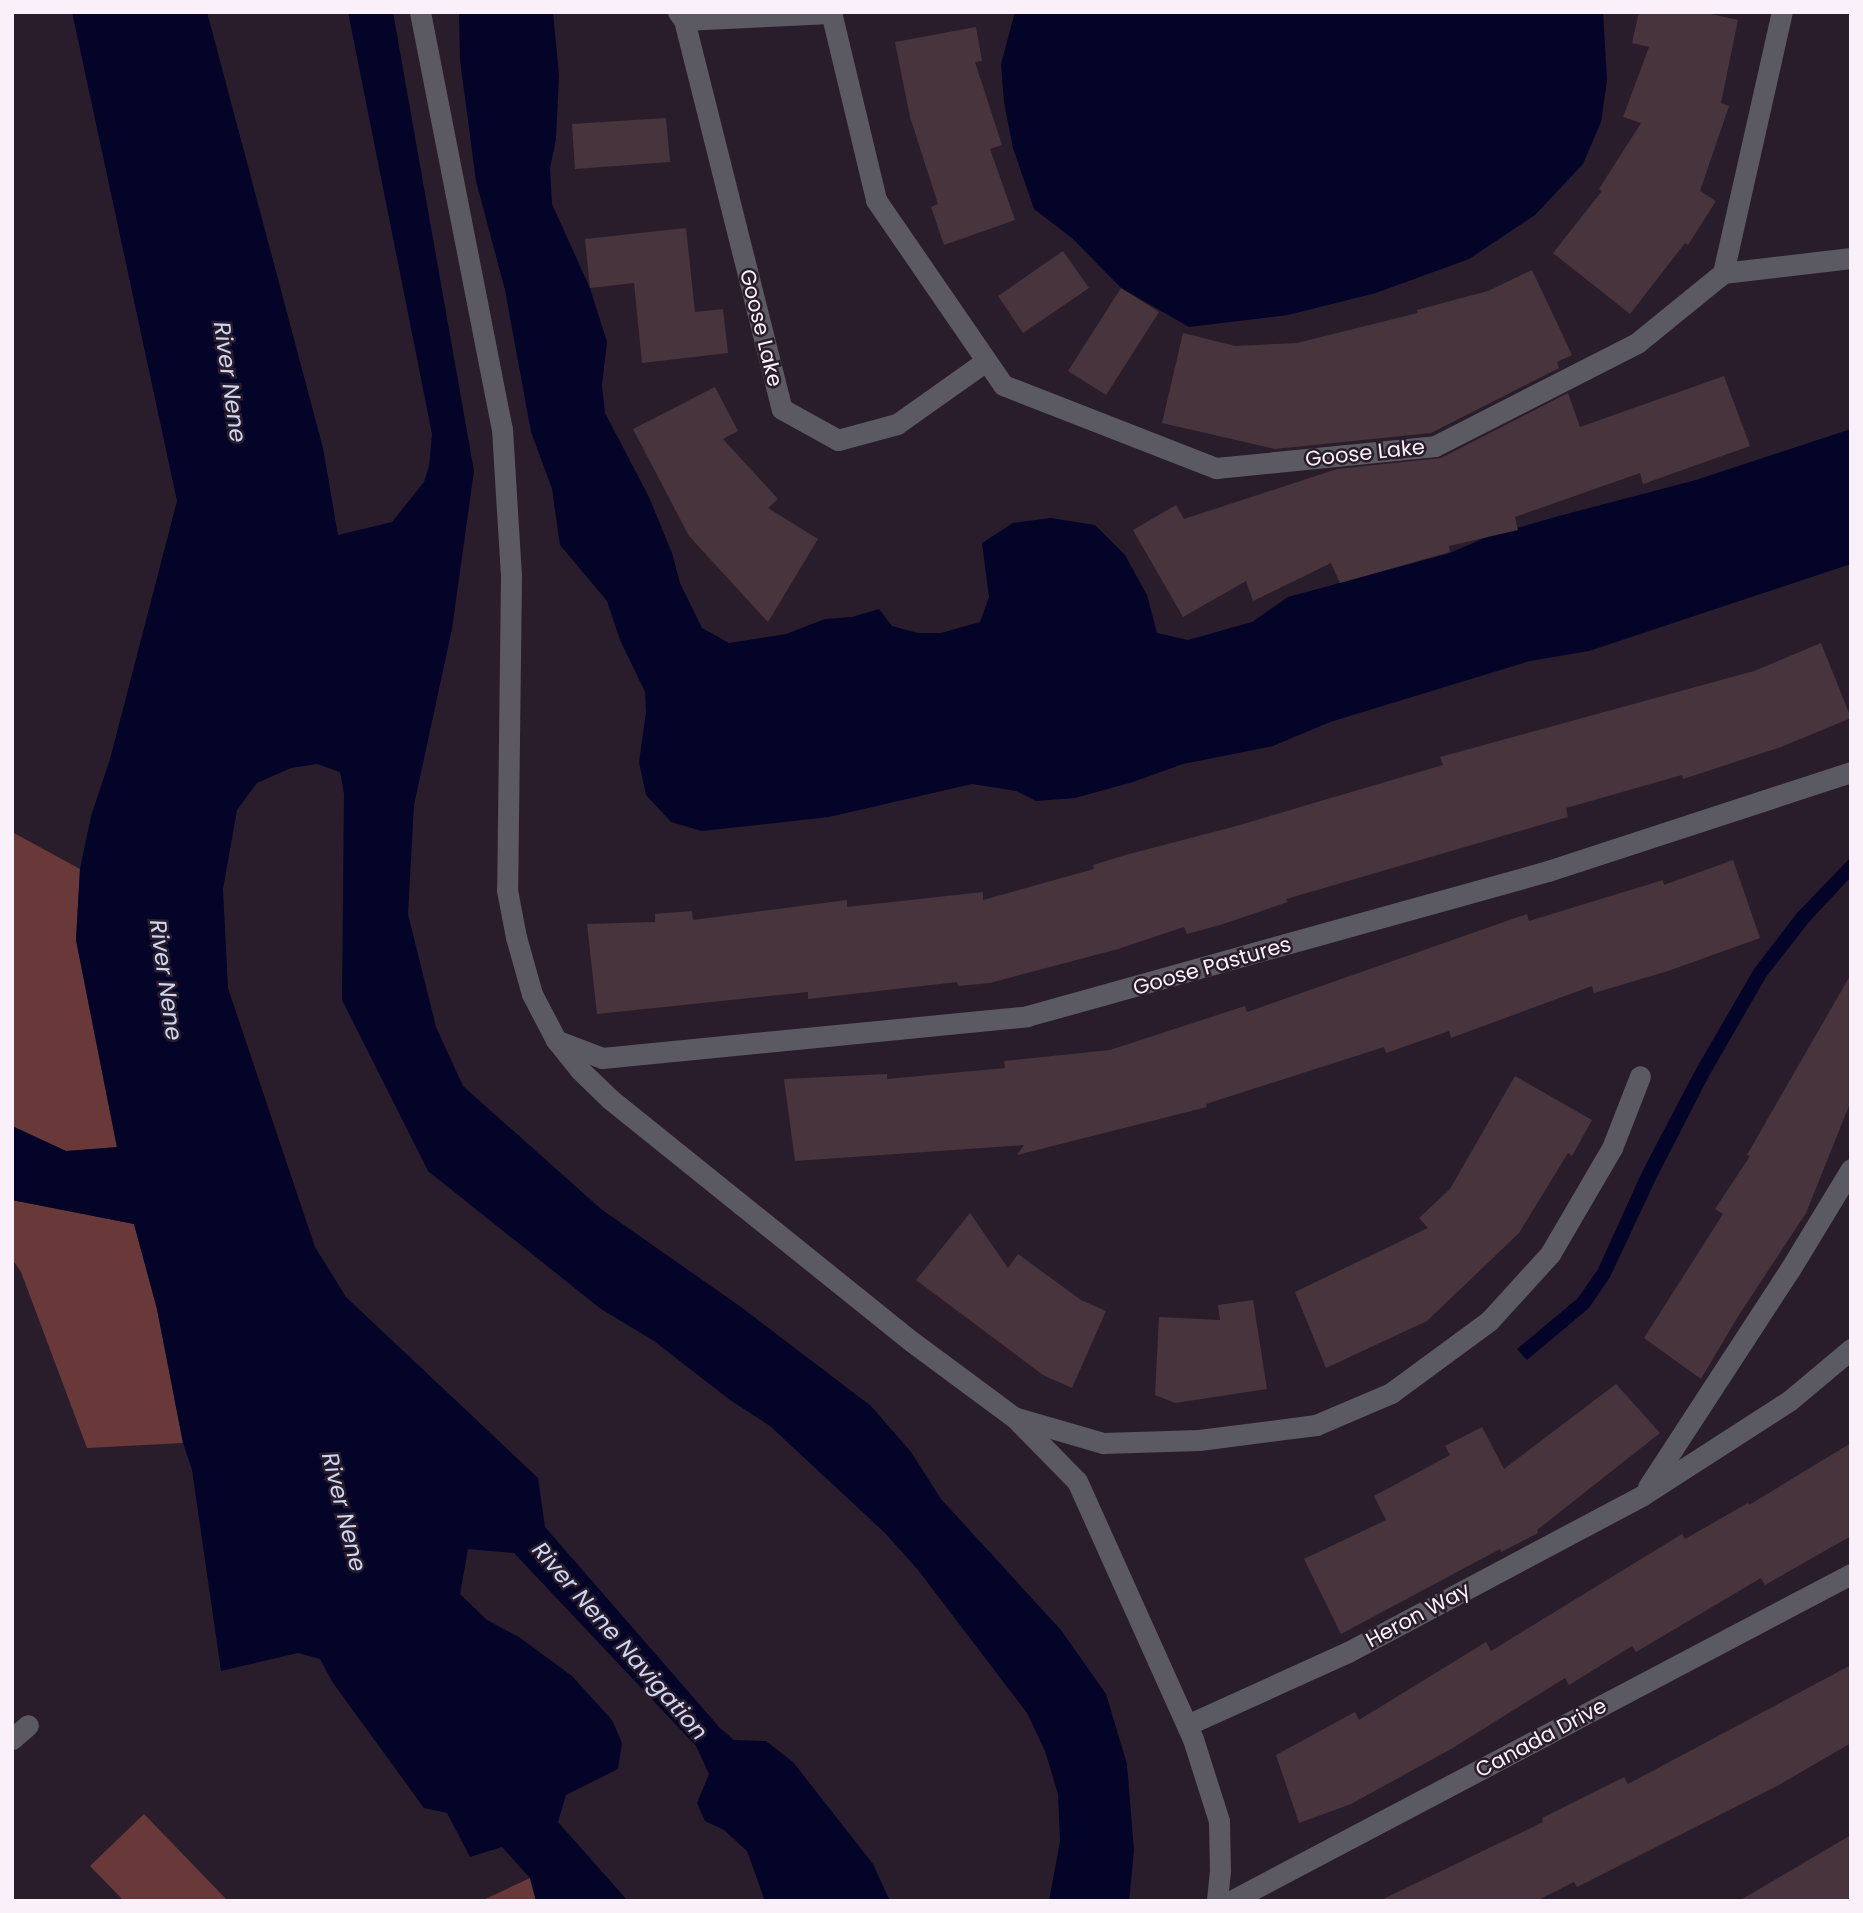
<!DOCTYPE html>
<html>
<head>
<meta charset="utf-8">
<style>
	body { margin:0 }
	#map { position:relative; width:1863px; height:1913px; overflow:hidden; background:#2a1d2b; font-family:Poppins,sans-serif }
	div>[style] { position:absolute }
	.green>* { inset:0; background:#683938 }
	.water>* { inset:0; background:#030427 }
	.building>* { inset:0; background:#48343c }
	.minor>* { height:21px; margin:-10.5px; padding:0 10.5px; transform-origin:10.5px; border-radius:10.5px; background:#5b5962 }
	span { translate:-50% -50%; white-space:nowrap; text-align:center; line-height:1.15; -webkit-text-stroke:5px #2a1d2b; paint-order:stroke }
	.street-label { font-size:21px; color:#faf0fa }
	.water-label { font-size:23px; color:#cdd7f3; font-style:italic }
	.frame { position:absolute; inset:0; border:14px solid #faf0fa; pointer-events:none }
</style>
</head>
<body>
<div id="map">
	<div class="green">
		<i style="clip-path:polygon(12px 832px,80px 869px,76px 940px,117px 1148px,66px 1151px,12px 1126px)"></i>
		<i style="clip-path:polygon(12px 1200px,134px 1224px,157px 1309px,183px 1443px,87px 1448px,21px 1272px,12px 1259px)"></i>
		<i style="clip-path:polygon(144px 1814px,228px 1901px,124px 1901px,90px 1866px)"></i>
		<i style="clip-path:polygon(530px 1878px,536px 1901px,481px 1901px)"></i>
	</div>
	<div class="water">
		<i style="clip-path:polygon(72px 12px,207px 12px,323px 448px,338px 535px,392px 522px,424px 482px,429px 466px,432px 434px,348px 12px,393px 12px,474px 471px,452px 629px,414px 805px,408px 914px,436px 1027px,463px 1086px,601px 1209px,741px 1307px,871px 1406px,911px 1452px,941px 1499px,1061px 1630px,1106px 1694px,1127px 1764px,1134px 1851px,1129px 1901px,1049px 1901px,1060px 1841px,1058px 1794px,1045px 1751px,1027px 1713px,918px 1570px,885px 1533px,770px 1426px,730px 1400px,654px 1341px,601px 1309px,428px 1171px,342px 1000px,344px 794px,340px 772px,317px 764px,291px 768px,257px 783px,237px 810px,223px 889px,228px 988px,315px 1247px,346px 1297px,538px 1478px,545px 1527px,720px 1728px,734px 1740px,766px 1741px,793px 1762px,873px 1864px,890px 1901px,765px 1901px,747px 1851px,724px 1830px,705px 1821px,697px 1803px,709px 1774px,696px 1746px,514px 1553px,468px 1549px,460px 1594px,487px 1620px,519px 1637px,572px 1676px,612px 1720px,622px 1743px,618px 1769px,566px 1795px,558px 1822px,628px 1901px,536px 1901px,530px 1878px,502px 1847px,470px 1857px,447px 1813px,424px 1808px,333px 1683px,320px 1659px,298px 1653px,221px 1671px,192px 1470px,183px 1443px,157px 1309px,134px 1224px,12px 1200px,12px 1126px,66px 1151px,117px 1147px,76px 940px,80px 869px,91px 816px,110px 759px,177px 501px)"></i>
		<i style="clip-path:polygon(459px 12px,553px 12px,559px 75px,556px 139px,550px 168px,552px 204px,590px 288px,607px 342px,602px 385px,605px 413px,649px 497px,672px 553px,680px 583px,702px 628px,729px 643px,786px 634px,825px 619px,852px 617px,879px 609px,892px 626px,918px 633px,941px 633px,980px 622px,989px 597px,982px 543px,1013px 523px,1051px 518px,1095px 525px,1125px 555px,1147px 595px,1157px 633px,1188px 640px,1252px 622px,1288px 597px,1450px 553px,1489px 536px,1559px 516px,1696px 480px,1851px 429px,1851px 564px,1589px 651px,1530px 661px,1330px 722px,1273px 746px,1183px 764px,1133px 782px,1075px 798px,1036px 801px,1016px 791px,972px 784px,829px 817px,702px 831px,671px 822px,646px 795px,639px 762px,646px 712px,645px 692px,620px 640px,607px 601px,560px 545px,552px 489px,531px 432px,505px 290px,476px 181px,460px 60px)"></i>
		<i style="clip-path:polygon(1015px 12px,1603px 12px,1607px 80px,1601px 122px,1583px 164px,1535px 215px,1469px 259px,1376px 293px,1288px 315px,1189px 327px,1121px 288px,1072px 238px,1034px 209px,1013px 148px,1004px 102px,1001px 64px)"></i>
		<i style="clip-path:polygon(1851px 857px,1851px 877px,1809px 922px,1766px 977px,1709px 1076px,1657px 1177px,1610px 1277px,1589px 1308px,1527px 1360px,1517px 1349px,1578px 1298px,1598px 1269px,1643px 1170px,1696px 1069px,1754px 969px,1797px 913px)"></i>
	</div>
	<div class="building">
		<i style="clip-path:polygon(1639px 12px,1702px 12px,1738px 20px,1721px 103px,1729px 106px,1700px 191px,1716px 201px,1688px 245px,1685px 243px,1630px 314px,1553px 253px,1602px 191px,1599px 189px,1641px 123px,1623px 117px,1649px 47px,1632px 43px)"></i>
		<i style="clip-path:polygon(976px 27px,982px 61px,975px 62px,1002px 145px,990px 149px,1015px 220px,944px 245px,931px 207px,938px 204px,910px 117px,895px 42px)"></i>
		<i style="clip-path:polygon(666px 118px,670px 162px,575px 169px,572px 124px)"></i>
		<i style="clip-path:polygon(686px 228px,695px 312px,723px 309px,728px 353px,642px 363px,634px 283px,590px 288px,585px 239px)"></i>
		<i style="clip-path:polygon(1063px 251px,1089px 288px,1023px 333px,998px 296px)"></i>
		<i style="clip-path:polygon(1532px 270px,1572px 355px,1557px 362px,1559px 368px,1431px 433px,1275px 449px,1162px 423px,1183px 333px,1235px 346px,1297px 343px,1418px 313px,1417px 310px,1488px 291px)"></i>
		<i style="clip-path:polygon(1121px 288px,1159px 312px,1106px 395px,1068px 371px)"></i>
		<i style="clip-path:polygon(1724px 376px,1750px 446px,1643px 484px,1640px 473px,1515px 517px,1518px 530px,1449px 546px,1450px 552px,1340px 583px,1331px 563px,1253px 601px,1246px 581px,1183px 617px,1133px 530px,1176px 505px,1184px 519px,1337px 469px,1441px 458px,1568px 393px,1580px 427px)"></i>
		<i style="clip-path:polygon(715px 387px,738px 431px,723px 439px,778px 499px,768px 508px,818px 539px,768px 622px,689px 536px,633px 429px)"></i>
		<i style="clip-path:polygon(1821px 643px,1851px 718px,1781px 747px,1683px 779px,1682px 775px,1566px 808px,1568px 817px,1286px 899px,1288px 902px,1220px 925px,1187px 934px,1184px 927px,1118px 949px,990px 983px,958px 986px,957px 982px,808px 999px,808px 992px,597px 1014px,587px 924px,655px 922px,655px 914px,692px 911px,693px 920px,847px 900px,847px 907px,983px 892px,983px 900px,1094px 869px,1093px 865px,1129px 854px,1233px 827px,1443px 765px,1440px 757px,1754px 671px)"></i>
		<i style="clip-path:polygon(1733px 860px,1760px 938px,1668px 971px,1594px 993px,1592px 986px,1451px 1038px,1449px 1031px,1386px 1053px,1384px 1047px,1206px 1104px,1207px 1107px,1017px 1155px,1024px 1145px,795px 1161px,784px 1079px,887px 1074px,887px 1079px,1005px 1068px,1004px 1061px,1110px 1050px,1245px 1006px,1247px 1012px,1527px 914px,1529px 921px,1663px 880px,1664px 885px)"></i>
		<i style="clip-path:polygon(1851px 974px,1851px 1101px,1806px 1213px,1737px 1318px,1701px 1379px,1644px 1338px,1723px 1214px,1715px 1209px,1750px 1156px,1747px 1155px)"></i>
		<i style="clip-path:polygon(1515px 1076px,1592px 1120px,1572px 1156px,1568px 1153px,1519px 1233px,1427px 1321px,1326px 1368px,1295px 1292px,1428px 1228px,1419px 1218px,1450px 1189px)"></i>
		<i style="clip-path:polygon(970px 1213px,1008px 1268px,1018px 1254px,1081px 1300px,1106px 1311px,1072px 1388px,1043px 1375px,916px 1280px)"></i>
		<i style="clip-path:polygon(1253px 1300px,1267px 1389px,1175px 1403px,1155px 1395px,1159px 1317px,1220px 1320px,1218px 1305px)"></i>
		<i style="clip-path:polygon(1616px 1384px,1660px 1433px,1537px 1530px,1538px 1533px,1501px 1552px,1500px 1549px,1341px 1634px,1304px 1559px,1386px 1520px,1374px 1496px,1450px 1455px,1445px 1446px,1482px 1427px,1504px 1469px)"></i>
		<i style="clip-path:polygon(1851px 1443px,1851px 1536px,1765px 1585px,1761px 1578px,1636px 1652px,1632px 1646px,1569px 1685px,1565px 1678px,1451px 1749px,1351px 1804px,1299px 1823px,1276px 1755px,1355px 1712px,1359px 1720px,1486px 1642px,1491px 1651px,1682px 1534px,1685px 1539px,1748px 1503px,1749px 1505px)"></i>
		<i style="clip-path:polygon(1851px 1665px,1851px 1743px,1777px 1786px,1577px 1887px,1574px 1882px,1536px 1901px,1379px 1901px,1543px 1822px,1542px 1818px,1624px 1777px,1628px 1784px)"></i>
		<i style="clip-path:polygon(1851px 1835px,1851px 1901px,1739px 1901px)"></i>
	</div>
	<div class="minor">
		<i style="left:420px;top:12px;width:425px;rotate:78.9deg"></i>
		<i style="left:502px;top:429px;width:147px;rotate:86.5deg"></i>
		<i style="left:511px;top:576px;width:314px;rotate:90.7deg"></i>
		<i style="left:507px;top:890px;width:48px;rotate:79.2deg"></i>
		<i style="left:516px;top:937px;width:59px;rotate:74.3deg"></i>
		<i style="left:532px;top:994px;width:52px;rotate:62.4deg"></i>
		<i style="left:556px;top:1040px;width:38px;rotate:51deg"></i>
		<i style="left:580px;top:1070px;width:42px;rotate:44deg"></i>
		<i style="left:610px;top:1099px;width:386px;rotate:38.8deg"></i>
		<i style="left:911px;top:1341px;width:129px;rotate:36.5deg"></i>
		<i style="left:1015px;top:1418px;width:88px;rotate:45.5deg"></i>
		<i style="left:1077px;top:1481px;width:283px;rotate:65.8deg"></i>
		<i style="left:1193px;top:1739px;width:86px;rotate:72.4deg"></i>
		<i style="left:1219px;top:1821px;width:50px;rotate:88.9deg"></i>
		<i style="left:1220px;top:1871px;width:30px;rotate:96deg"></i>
		<i style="left:678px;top:12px;width:10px;rotate:53deg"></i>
		<i style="left:684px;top:20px;width:147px;rotate:-2.7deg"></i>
		<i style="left:831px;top:12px;width:193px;rotate:76.5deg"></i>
		<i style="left:876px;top:200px;width:224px;rotate:55.5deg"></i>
		<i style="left:1003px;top:385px;width:229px;rotate:21.3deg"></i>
		<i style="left:1216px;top:468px;width:220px;rotate:-5.7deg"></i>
		<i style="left:1435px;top:446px;width:227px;rotate:-27deg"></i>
		<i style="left:1637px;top:343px;width:111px;rotate:-39.1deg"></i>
		<i style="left:1723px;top:273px;width:268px;rotate:-77.3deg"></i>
		<i style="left:684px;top:20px;width:401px;rotate:75.9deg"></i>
		<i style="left:782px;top:409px;width:64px;rotate:29deg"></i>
		<i style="left:838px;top:440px;width:61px;rotate:-15.2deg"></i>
		<i style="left:897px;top:424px;width:109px;rotate:-35.3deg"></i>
		<i style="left:1723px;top:273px;width:129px;rotate:-6.7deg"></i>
		<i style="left:558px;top:1041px;width:47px;rotate:21.1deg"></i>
		<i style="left:602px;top:1058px;width:427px;rotate:-5.6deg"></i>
		<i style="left:1027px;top:1016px;width:541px;rotate:-15.55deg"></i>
		<i style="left:1548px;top:871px;width:319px;rotate:-18.1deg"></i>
		<i style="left:1017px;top:1418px;width:90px;rotate:16.2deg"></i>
		<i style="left:1103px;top:1443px;width:96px;rotate:-1.8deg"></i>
		<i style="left:1199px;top:1440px;width:118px;rotate:-7.3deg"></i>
		<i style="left:1316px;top:1425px;width:82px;rotate:-23.1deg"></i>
		<i style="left:1391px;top:1393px;width:122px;rotate:-36.3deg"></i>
		<i style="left:1489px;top:1321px;width:91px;rotate:-47.7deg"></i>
		<i style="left:1550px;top:1254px;width:123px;rotate:-59.7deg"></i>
		<i style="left:1612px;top:1148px;width:77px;rotate:-68.7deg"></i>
		<i style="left:1648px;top:1487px;width:258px;rotate:-56.9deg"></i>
		<i style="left:1789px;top:1271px;width:119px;rotate:-58.7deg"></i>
		<i style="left:1187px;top:1725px;width:177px;rotate:-24.4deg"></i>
		<i style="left:1348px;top:1652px;width:334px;rotate:-28deg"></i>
		<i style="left:1643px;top:1495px;width:174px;rotate:-32.8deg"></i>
		<i style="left:1789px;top:1401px;width:81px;rotate:-40deg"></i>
		<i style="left:12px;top:1739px;width:21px;rotate:-41deg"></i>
		<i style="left:1231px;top:1901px;width:701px;rotate:-27.81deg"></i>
	</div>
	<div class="street-label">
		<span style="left:761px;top:328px;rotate:76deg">Goose Lake</span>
		<span style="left:1365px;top:453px;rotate:-6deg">Goose Lake</span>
		<span style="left:1212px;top:966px;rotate:-16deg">Goose Pastures</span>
		<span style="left:1418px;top:1615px;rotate:-28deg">Heron Way</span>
		<span style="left:1541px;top:1738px;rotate:-28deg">Canada Drive</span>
	</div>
	<div class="water-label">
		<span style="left:230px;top:382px;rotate:82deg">River Nene</span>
		<span style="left:166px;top:980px;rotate:82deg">River Nene</span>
		<span style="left:344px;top:1512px;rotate:76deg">River Nene</span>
		<span style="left:620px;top:1641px;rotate:49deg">River Nene Navigation</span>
	</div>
	<div class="frame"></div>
</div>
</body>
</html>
